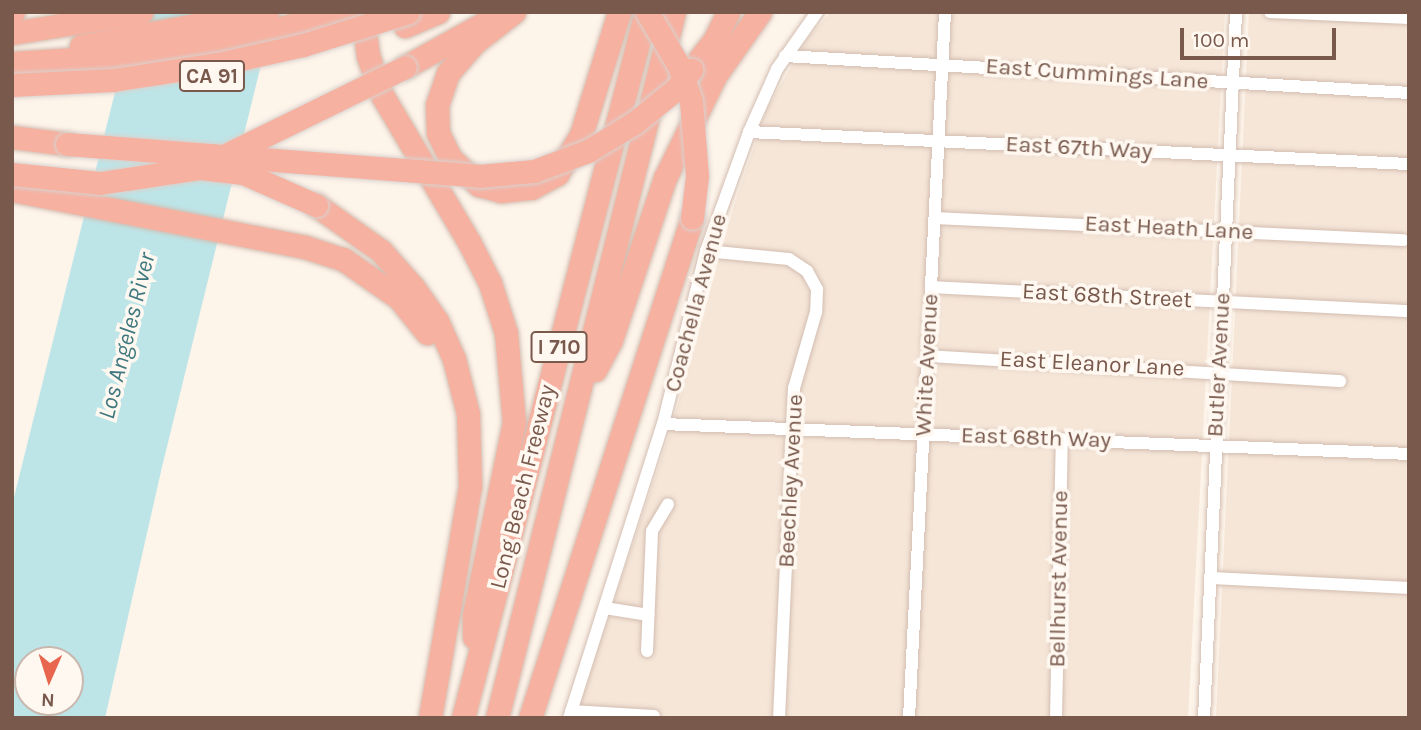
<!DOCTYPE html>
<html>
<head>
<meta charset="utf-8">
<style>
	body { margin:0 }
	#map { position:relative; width:1421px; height:730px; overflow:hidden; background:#fdf4ea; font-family:Karla,sans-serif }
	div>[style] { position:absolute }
	.residential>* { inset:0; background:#f5e6d8 }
	.water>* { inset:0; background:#bde5e8 }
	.roads { filter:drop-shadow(0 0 2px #d3bdb1) drop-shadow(0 0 2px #d3bdb1) }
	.minor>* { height:12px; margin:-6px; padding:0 6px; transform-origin:6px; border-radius:6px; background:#fff }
	.motorway>* { height:23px; margin:-11.5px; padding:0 11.5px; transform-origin:11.5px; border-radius:11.5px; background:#f7b1a1 }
	.bridges { filter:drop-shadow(0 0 2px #d9d1cd) drop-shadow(0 0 2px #d9d1cd) }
	.motorway-bridge>* { height:23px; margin:-11.5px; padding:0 11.5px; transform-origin:11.5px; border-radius:11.5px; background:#f7b1a1 }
	span { translate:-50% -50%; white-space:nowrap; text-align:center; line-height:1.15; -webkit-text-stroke:7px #fff8f1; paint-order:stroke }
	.shield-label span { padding:2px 5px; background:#fff8f1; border:2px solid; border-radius:5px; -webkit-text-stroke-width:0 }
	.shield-label { font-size:21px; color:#79594c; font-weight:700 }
	.street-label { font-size:23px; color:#79594c }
	.water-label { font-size:24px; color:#3f787e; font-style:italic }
	.frame { position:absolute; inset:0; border:14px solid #79594c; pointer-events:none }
	.north { position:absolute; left:14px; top:646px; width:70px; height:70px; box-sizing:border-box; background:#fff8f1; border:2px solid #c9b8af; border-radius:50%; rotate:183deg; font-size:19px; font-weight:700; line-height:28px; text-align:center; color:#79594c }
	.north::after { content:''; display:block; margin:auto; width:24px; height:32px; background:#e8654e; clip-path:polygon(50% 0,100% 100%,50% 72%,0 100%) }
	.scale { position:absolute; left:1180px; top:28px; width:156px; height:32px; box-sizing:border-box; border:4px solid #79594c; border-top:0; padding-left:9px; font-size:21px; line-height:24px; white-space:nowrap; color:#79594c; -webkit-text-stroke:5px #fff8f1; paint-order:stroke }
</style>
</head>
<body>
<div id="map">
	<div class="residential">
		<i style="clip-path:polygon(831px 12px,1225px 12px,1188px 718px,575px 718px,669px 435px,735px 202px,767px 109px,808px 37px)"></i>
		<i style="clip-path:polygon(1249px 12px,1409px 12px,1409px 718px,1216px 718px)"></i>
	</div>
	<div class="water">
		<i style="clip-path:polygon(evenodd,135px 12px,274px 12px,162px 467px,105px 718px,12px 718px,12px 505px,135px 12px,28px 660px,70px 660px,70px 702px,28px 702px,28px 660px)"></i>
	</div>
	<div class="roads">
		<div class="minor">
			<i style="left:1270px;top:12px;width:139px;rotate:2.5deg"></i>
			<i style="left:785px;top:56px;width:625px;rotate:3.39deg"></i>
			<i style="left:749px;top:132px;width:661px;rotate:2.78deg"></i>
			<i style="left:935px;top:218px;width:469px;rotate:2.7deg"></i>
			<i style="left:706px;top:251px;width:83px;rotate:5.5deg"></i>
			<i style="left:789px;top:259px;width:22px;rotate:34deg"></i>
			<i style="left:807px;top:271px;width:21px;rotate:61deg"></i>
			<i style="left:817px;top:289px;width:23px;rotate:92deg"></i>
			<i style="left:816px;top:312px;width:79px;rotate:106.1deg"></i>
			<i style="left:794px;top:388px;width:330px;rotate:92.6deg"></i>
			<i style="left:931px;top:287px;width:479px;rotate:2.9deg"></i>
			<i style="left:928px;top:356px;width:413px;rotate:3.5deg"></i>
			<i style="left:663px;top:424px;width:747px;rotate:2.3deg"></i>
			<i style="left:1213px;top:578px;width:196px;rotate:2.9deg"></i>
			<i style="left:605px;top:608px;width:44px;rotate:9.2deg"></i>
			<i style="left:647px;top:651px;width:120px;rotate:-87.6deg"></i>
			<i style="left:652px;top:531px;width:31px;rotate:-59deg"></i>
			<i style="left:571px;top:711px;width:83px;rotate:3.4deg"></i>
			<i style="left:569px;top:718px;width:309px;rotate:-72.3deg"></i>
			<i style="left:663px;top:424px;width:178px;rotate:-76deg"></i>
			<i style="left:706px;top:251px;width:127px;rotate:-70.1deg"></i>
			<i style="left:749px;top:132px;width:69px;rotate:-66deg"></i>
			<i style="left:777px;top:69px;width:70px;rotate:-54.9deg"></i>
			<i style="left:909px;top:718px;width:707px;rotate:-87.08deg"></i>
			<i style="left:1056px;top:718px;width:279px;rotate:-88.8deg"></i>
			<i style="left:1204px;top:718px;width:707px;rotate:-87.4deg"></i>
		</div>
		<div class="motorway">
			<i style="left:12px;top:12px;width:1px"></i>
			<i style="left:362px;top:12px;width:44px;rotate:82.2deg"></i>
			<i style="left:368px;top:56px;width:41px;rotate:70.3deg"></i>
			<i style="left:382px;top:95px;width:171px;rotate:59.4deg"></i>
			<i style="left:469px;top:242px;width:46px;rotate:62.9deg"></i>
			<i style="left:490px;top:283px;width:52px;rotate:72.3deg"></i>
			<i style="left:506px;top:333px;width:89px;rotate:84.9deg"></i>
			<i style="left:514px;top:422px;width:198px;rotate:101.7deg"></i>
			<i style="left:474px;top:616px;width:21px;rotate:90deg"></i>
			<i style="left:514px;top:12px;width:49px;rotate:142.4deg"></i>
			<i style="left:475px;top:42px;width:41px;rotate:131.1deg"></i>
			<i style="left:448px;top:73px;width:34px;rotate:109deg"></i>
			<i style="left:437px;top:105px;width:28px;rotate:88deg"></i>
			<i style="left:438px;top:133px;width:28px;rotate:64deg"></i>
			<i style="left:450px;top:158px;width:40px;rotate:43deg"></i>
			<i style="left:479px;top:185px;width:23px;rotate:15deg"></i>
			<i style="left:501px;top:191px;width:30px;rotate:-6deg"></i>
			<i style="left:531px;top:188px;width:30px;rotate:-28deg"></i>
			<i style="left:557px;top:174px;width:46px;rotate:-58.4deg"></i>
			<i style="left:581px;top:135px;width:129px;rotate:-72.8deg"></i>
			<i style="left:405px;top:26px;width:36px;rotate:-23deg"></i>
			<i style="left:12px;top:33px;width:131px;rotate:-9.2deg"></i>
			<i style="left:81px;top:46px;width:189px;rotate:-10.4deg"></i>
			<i style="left:12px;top:63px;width:144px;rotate:-3.6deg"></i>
			<i style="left:156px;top:54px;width:92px;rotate:-10.7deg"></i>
			<i style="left:246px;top:37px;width:98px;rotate:-14.7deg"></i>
			<i style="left:405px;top:67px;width:95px;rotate:-29deg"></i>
			<i style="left:691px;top:70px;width:37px;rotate:-52deg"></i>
			<i style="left:714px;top:41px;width:32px;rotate:-64deg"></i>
			<i style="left:12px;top:137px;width:55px;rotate:7.3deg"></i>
			<i style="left:12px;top:190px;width:298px;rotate:11deg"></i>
			<i style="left:305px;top:247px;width:40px;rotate:18deg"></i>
			<i style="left:343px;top:259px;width:68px;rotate:34.9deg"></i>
			<i style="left:399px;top:298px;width:45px;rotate:51.3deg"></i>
			<i style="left:316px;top:205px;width:80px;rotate:35.3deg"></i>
			<i style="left:381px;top:251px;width:48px;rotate:48.4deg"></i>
			<i style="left:413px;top:287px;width:42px;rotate:54.8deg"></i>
			<i style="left:437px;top:321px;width:42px;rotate:65.9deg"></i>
			<i style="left:454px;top:359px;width:57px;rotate:75.7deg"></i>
			<i style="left:468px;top:414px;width:72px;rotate:88.4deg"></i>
			<i style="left:470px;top:486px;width:235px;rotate:99.8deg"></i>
			<i style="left:595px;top:370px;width:34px;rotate:-62deg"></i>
			<i style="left:611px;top:340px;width:171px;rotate:-71.6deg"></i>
			<i style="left:665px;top:178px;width:114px;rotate:-63.9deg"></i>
			<i style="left:715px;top:76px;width:78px;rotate:-54.9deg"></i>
			<i style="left:463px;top:718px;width:729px;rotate:-75.47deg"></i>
			<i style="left:497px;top:718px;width:728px;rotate:-75.93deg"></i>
			<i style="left:530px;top:718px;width:526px;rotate:-72.05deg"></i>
		</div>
	</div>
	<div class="bridges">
		<div class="motorway-bridge">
			<i style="left:647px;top:12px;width:63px;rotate:59.3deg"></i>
			<i style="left:679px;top:66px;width:37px;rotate:71deg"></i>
			<i style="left:691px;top:101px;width:75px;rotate:85.4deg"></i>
			<i style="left:697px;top:176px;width:42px;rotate:96.8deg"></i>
			<i style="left:12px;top:85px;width:101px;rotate:-2.8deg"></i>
			<i style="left:113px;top:80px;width:106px;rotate:-8.7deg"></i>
			<i style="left:218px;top:64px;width:87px;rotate:-12.6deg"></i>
			<i style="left:303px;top:45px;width:110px;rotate:-17.4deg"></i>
			<i style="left:67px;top:144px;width:413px;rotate:4.4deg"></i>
			<i style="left:479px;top:176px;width:55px;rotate:-5.2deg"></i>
			<i style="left:534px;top:171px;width:58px;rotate:-20.3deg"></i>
			<i style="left:588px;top:151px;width:54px;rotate:-31.3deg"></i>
			<i style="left:634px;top:123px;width:53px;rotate:-38.8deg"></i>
			<i style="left:675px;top:90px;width:26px;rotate:-51deg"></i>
			<i style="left:201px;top:168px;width:42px;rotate:6.8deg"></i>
			<i style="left:243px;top:173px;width:80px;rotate:23.7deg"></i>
			<i style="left:12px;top:174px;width:88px;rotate:5.8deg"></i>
			<i style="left:100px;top:183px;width:100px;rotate:-8.6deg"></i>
			<i style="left:199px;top:168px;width:229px;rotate:-26.1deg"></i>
		</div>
	</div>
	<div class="shield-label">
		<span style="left:212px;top:76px">CA 91</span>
		<span style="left:559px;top:347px">I 710</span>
	</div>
	<div class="street-label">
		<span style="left:1097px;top:74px;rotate:4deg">East Cummings Lane</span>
		<span style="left:1079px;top:148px;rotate:3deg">East 67th Way</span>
		<span style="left:1169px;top:228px;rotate:3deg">East Heath Lane</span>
		<span style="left:1107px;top:296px;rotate:3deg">East 68th Street</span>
		<span style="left:696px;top:303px;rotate:-75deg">Coachella Avenue</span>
		<span style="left:1092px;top:364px;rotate:3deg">East Eleanor Lane</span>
		<span style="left:927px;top:365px;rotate:-87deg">White Avenue</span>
		<span style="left:1219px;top:365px;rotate:-87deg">Butler Avenue</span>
		<span style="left:1036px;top:438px;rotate:2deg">East 68th Way</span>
		<span style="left:791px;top:481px;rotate:-87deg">Beechley Avenue</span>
		<span style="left:523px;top:487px;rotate:-76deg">Long Beach Freeway</span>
		<span style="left:1059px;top:579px;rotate:-89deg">Bellhurst Avenue</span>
	</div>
	<div class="water-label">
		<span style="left:127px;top:336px;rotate:-76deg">Los Angeles River</span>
	</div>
	<div class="frame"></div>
	<div class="north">N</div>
	<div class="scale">100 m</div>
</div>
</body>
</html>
